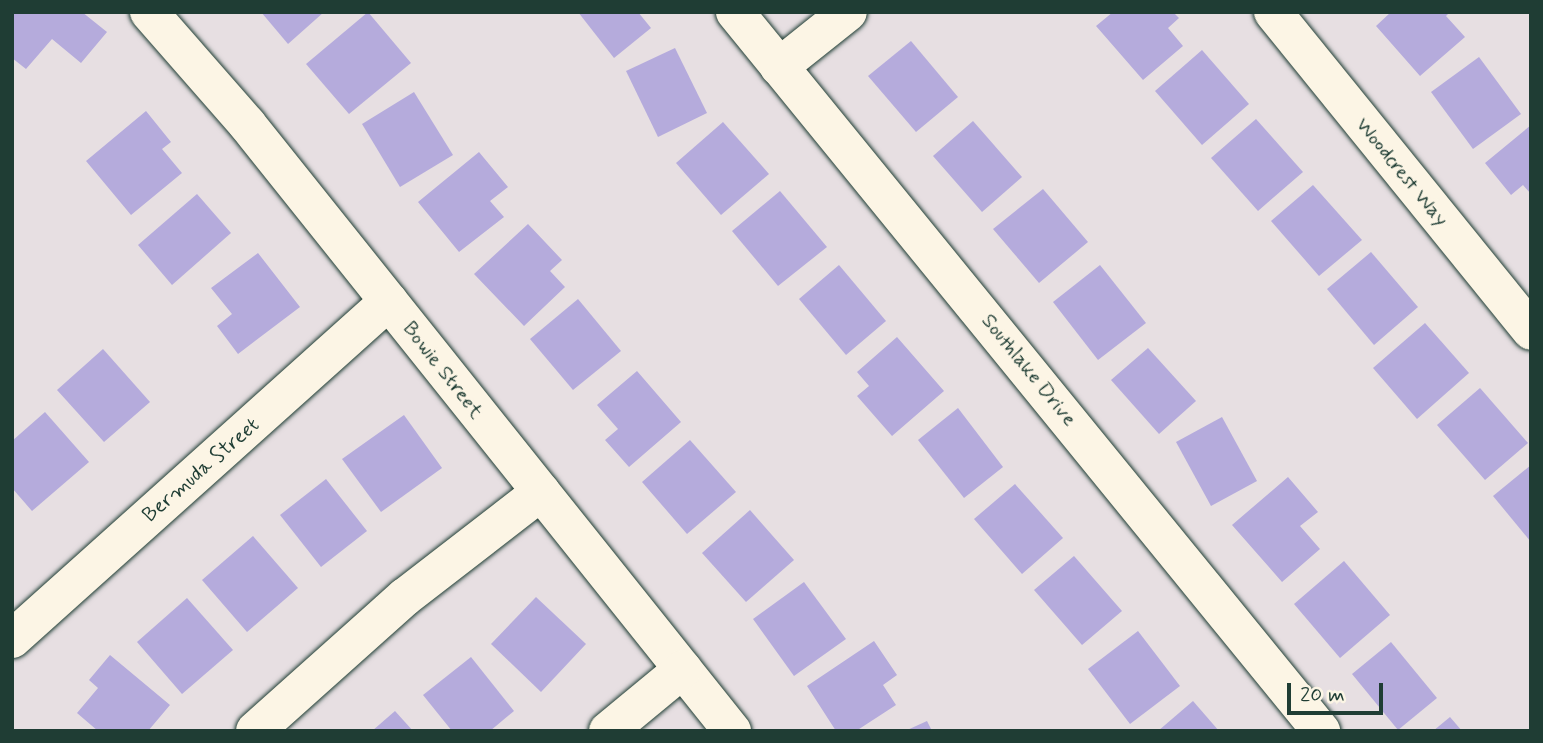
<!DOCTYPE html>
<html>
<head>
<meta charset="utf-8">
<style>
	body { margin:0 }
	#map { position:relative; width:1543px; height:743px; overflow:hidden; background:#e7dfe2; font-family:Mynerve,sans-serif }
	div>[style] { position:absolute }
	.building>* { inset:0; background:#b5abdc }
	.roads { filter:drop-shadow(0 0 2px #1f3d34) drop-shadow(0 0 2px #1f3d34) }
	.minor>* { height:38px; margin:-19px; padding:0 19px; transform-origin:19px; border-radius:19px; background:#fcf5e5 }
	span { translate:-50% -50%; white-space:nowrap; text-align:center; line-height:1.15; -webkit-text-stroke:5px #fcf5e5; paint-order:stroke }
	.street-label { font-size:21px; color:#1f3d34 }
	.frame { position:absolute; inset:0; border:14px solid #1f3d34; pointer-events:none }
	.scale { position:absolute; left:1287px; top:683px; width:96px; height:32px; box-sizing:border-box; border:4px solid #1f3d34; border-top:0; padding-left:9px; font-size:21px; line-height:24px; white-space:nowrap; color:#1f3d34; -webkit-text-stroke:5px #fcf5e5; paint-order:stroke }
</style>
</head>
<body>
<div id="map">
	<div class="building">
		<i style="clip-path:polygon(12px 12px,82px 12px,107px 32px,81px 63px,52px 39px,26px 69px,12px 58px)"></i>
		<i style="clip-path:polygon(261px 12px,324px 12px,288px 44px)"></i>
		<i style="clip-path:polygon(368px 12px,411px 63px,349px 114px,306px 64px)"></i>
		<i style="clip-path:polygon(578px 12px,638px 12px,651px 28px,614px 58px)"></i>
		<i style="clip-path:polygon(1113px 12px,1173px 12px,1179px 18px,1168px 28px,1183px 46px,1143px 80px,1096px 26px)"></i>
		<i style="clip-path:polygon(1391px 12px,1450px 12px,1446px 16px,1465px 37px,1420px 76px,1376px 26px)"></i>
		<i style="clip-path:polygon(911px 41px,958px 97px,916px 132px,868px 76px)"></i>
		<i style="clip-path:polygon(675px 48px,707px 113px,658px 137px,626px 71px)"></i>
		<i style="clip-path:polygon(1202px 50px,1249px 104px,1202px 145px,1155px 91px)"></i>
		<i style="clip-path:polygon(1479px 57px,1521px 114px,1473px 149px,1431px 92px)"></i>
		<i style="clip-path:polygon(414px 92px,453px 155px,400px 187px,362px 124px)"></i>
		<i style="clip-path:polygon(146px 111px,171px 142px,162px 149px,182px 173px,131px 215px,86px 161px)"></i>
		<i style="clip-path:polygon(1256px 119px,1303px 172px,1258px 211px,1211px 158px)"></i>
		<i style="clip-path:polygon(973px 121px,1022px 177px,982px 212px,933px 156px)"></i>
		<i style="clip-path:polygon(723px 122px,769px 174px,721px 215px,676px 163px)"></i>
		<i style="clip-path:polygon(1531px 125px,1531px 194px,1523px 185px,1511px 195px,1485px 163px)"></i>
		<i style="clip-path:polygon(479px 152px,508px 187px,490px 201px,504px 217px,459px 252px,418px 202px)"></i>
		<i style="clip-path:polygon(1313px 185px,1362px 240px,1319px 276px,1271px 221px)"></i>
		<i style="clip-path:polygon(1043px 189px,1088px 242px,1039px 283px,993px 229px)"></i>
		<i style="clip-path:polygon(780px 191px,827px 247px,778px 286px,732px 231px)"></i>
		<i style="clip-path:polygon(197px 194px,231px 233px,172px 285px,138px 245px)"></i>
		<i style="clip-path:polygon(528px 224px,562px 260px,550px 271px,565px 287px,524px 326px,474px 274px)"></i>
		<i style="clip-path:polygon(1371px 252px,1418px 307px,1374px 345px,1327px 289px)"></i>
		<i style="clip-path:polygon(258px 253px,300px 307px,238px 354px,217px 326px,232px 314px,211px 288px)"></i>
		<i style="clip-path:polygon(839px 265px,886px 321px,846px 355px,799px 299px)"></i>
		<i style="clip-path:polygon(1100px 265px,1146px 323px,1098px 360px,1053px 302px)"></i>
		<i style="clip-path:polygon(578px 299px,621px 351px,573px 390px,530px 339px)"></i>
		<i style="clip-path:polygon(1425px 323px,1469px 373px,1417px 419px,1373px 368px)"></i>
		<i style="clip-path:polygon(897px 337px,944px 391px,892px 436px,857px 396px,869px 386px,857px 372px)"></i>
		<i style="clip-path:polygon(1148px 348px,1196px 401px,1159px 434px,1111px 380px)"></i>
		<i style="clip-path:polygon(103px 349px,150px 402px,104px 442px,57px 390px)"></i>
		<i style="clip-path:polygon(637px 371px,681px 422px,629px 467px,605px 440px,618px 429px,597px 405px)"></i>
		<i style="clip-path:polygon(1480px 388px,1528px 443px,1485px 480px,1437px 425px)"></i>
		<i style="clip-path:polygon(958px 408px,1003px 467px,964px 498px,918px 440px)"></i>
		<i style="clip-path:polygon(45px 412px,89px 462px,32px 511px,12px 488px,12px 441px)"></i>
		<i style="clip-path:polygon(404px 415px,442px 468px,381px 512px,342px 459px)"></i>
		<i style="clip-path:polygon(1222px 417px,1257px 481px,1211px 506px,1176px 442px)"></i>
		<i style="clip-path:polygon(690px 440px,736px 492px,687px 534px,642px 482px)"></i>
		<i style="clip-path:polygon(1531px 465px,1531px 542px,1493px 496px)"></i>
		<i style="clip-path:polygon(1288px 477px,1318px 512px,1300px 526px,1320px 549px,1282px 582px,1232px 525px)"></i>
		<i style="clip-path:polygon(326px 479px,367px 531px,321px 567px,280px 515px)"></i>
		<i style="clip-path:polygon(1015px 484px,1063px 538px,1022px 574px,974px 519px)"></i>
		<i style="clip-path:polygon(750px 510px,794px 560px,746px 602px,702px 553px)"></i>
		<i style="clip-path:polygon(253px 536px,298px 588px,247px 632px,202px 580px)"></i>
		<i style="clip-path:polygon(1074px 556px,1122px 611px,1082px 645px,1034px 590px)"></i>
		<i style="clip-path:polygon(1344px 561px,1390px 615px,1340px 658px,1294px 604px)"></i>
		<i style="clip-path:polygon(804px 582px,846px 639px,794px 676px,753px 619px)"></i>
		<i style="clip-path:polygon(536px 597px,586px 644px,541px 692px,491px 644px)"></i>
		<i style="clip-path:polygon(187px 598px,233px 650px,182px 694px,137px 642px)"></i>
		<i style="clip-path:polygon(1138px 631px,1180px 686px,1130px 724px,1088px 669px)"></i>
		<i style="clip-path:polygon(874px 641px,897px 675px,883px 685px,896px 705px,856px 731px,836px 731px,807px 686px)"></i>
		<i style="clip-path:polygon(1391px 642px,1437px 698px,1398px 730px,1352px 674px)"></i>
		<i style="clip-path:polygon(110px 655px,170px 705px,148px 731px,98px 731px,77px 713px,98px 688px,89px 680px)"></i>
		<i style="clip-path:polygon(471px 657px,514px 711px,490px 731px,452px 731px,423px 695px)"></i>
		<i style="clip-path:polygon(1193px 701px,1219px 731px,1158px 731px)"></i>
		<i style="clip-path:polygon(395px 711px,413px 731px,372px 731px)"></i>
		<i style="clip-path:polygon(1450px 717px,1462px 731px,1433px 731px)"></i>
		<i style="clip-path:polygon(927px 721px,932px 731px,905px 731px)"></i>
	</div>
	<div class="roads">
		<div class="minor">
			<i style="left:149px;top:12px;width:149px;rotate:48.8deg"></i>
			<i style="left:247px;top:124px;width:777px;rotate:51.37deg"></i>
			<i style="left:735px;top:12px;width:928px;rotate:50.82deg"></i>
			<i style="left:1273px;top:12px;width:410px;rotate:51deg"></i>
			<i style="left:779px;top:67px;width:88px;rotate:-38.6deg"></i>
			<i style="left:12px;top:639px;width:506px;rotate:-41.88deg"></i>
			<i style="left:255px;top:731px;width:201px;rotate:-41.8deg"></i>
			<i style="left:405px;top:597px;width:172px;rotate:-37.7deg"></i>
			<i style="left:608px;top:731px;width:97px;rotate:-39.6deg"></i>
		</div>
	</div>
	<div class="street-label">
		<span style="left:1402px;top:172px;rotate:51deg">Woodcrest Way</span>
		<span style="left:443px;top:370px;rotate:52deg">Bowie Street</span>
		<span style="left:1029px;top:370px;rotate:51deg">Southlake Drive</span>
		<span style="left:201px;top:470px;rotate:-41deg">Bermuda Street</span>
	</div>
	<div class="frame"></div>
	<div class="scale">20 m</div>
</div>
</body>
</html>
